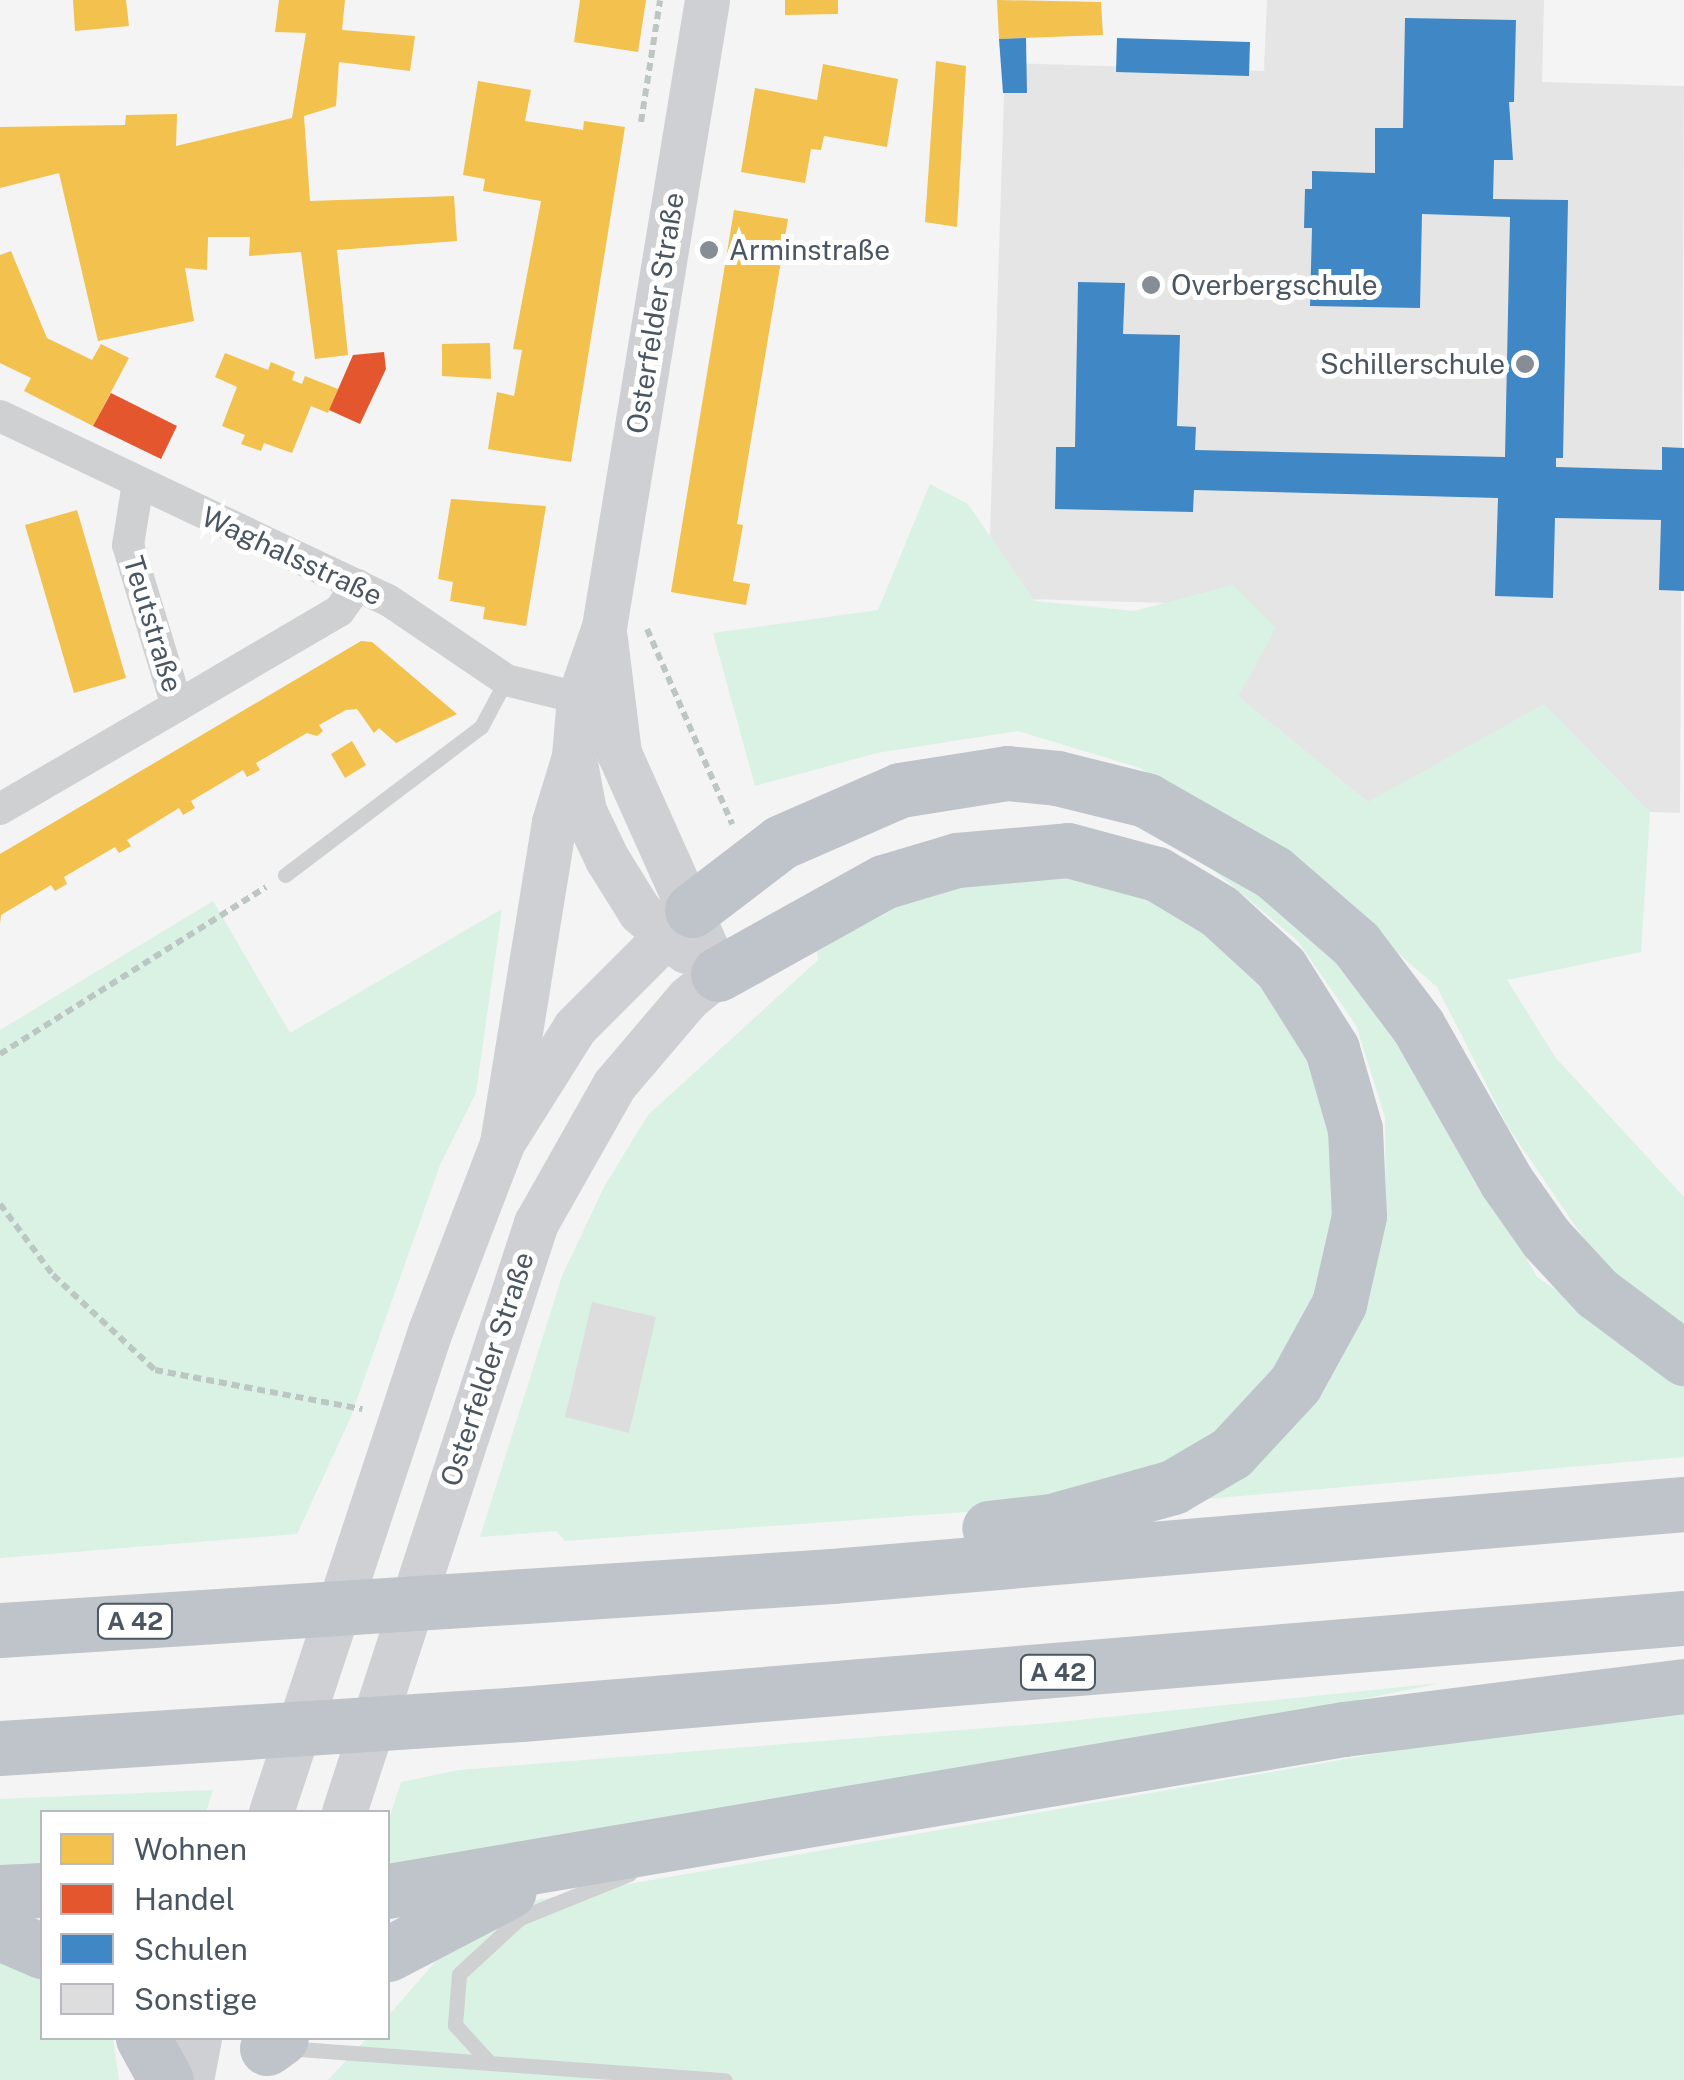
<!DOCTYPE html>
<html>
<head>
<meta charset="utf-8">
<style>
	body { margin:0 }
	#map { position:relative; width:1684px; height:2080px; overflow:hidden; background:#f4f4f4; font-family:"Public Sans",sans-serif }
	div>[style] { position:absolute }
	.education>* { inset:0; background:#e6e5e6 }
	.green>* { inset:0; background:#d9f2e3 }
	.homes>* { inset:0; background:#f2c14e }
	.shops>* { inset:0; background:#e4572e }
	.schools>* { inset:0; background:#3f88c5 }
	.building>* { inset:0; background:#ddddde }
	.path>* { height:6px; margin-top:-3px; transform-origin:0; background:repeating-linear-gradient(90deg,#bcc7c4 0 8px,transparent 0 13px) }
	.service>* { height:15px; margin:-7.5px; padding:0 7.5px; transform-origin:7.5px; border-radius:7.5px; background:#ced0d2 }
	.minor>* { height:32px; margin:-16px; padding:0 16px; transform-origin:16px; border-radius:16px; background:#ced0d2 }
	.secondary>* { height:45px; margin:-22.5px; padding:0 22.5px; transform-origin:22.5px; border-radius:22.5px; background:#ced0d4 }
	.motorway>* { height:55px; margin:-27.5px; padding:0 27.5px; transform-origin:27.5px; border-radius:27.5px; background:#bec4c9 }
	.dots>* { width:28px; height:28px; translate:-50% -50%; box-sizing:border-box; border:5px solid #fff; border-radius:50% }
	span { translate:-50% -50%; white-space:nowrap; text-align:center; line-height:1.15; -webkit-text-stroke:10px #fff; paint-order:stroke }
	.shield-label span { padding:2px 8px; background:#fff; border:2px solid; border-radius:8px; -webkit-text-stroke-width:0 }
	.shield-label { font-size:25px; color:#4a5661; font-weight:700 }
	.poi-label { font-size:28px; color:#4a5661 }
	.left { translate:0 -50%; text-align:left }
	.right { translate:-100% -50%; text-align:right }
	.street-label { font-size:28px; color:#4a5661 }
	.legend { position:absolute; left:40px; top:1810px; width:350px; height:230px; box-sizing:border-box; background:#fff; border:2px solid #b7bbc0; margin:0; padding:12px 18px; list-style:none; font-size:30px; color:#4a5661 }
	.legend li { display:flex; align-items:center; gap:20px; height:50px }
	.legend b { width:50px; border:2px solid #b7bbc0 }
</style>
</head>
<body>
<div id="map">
	<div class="education">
		<i style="clip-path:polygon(1267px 0,1544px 0,1542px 82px,1684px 86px,1680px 813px,1369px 803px,1237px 696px,1240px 605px,988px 598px,1005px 63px,1264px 71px)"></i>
	</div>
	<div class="green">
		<i style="clip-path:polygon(930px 484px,968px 504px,1035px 601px,1134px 611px,1233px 585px,1276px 628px,1238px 696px,1368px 802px,1544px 704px,1650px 812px,1641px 952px,1507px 980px,1556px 1058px,1684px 1197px,1684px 1327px,1606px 1271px,1508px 1127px,1437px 987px,1284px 855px,1140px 768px,1018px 731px,877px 753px,755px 786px,713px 633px,878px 610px)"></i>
		<i style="clip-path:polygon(1200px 859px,1304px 923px,1391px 1025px,1537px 1277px,1684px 1376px,1684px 1457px,1196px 1500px,1386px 1212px,1385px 1117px,1356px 1025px,1297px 940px)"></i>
		<i style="clip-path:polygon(1096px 874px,1164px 901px,1224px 942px,1279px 998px,1314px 1063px,1337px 1159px,1335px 1217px,1317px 1297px,1286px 1361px,1225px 1428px,1159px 1471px,993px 1510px,565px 1541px,556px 1531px,480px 1537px,562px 1276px,605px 1185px,648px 1115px,818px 960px,815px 934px,916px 890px)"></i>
		<i style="clip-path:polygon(213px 901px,290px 1033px,502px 909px,476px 1093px,440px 1165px,350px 1419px,297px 1534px,0 1558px,0 1030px)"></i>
		<i style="clip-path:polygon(1441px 1683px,1046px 1763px,388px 1873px,388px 1822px,401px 1782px,459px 1770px,1049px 1723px)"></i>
		<i style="clip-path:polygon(1684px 1700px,1684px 2080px,328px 2080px,367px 2038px,388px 2038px,388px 2016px,470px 1922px,537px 1900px)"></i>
		<i style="clip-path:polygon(213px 1790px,206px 1812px,42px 1812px,42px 1872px,0 1871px,0 1799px)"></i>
		<i style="clip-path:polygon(0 1957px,42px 1973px,42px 2038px,113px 2038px,119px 2080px,0 2080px)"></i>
	</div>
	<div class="homes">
		<i style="clip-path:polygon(73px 0,126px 0,129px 26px,75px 31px)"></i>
		<i style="clip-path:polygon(279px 0,345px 0,342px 30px,415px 36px,410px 71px,339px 62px,336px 106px,304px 116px,310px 201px,454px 196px,457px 241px,337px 250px,348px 355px,315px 359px,301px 252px,249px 256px,250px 237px,208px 237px,207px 270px,185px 268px,194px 321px,98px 341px,59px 173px,0 188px,0 127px,125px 125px,126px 115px,177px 114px,176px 146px,292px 118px,306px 33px,275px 32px)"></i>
		<i style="clip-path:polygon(580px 0,646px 0,638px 52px,574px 42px)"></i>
		<i style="clip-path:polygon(785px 0,838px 0,838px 14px,785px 15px)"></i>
		<i style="clip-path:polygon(997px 0,1101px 2px,1103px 35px,999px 39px)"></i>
		<i style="clip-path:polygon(936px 61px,966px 66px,957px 227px,925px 222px)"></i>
		<i style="clip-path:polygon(823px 64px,898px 79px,887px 147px,824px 136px,821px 150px,811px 149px,805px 183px,741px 172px,755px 88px,817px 100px)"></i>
		<i style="clip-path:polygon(478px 81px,531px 90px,525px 121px,583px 130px,584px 121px,625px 127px,571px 462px,488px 449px,497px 392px,514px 396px,522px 350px,513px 349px,541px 201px,483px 191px,485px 179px,463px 175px)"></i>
		<i style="clip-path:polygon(734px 210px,788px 219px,737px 524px,743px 525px,733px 581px,750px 584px,746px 605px,671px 592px)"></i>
		<i style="clip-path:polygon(11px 251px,47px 338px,92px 360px,101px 344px,129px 358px,93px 426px,24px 391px,31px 378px,0 363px,0 255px)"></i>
		<i style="clip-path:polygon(490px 343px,491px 379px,442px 376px,442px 344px)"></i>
		<i style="clip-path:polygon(225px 353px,268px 370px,271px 362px,295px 372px,292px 380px,302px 384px,305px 376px,338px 389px,328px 413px,311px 406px,292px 453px,264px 443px,261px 451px,241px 444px,245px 435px,222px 426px,237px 387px,215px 377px)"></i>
		<i style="clip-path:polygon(451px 499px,546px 506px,526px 626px,483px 619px,485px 607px,450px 601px,453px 582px,438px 579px)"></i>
		<i style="clip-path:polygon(77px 510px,126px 678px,74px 693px,25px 525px)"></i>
		<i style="clip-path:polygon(361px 641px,372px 642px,457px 714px,396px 743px,379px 728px,374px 733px,357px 709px,346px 710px,319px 725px,323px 731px,317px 736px,307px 733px,256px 763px,260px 770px,247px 777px,243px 770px,191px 801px,195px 808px,183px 815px,179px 808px,127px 840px,131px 846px,119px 853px,115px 847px,64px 877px,67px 884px,55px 891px,51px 885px,1px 915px,0 924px,0 854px)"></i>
		<i style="clip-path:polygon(352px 741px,366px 765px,345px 778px,331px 754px)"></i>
	</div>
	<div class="shops">
		<i style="clip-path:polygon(384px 352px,386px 369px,360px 424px,329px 410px,353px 355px)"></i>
		<i style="clip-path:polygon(111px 393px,177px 426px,161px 459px,93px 426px)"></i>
	</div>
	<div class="schools">
		<i style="clip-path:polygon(1405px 18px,1516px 20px,1514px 102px,1509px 102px,1513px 160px,1494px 160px,1493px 199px,1568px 200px,1563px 458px,1556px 458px,1556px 467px,1662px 470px,1662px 447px,1684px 448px,1684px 591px,1659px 590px,1661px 520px,1555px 518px,1553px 598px,1495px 596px,1498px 498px,1194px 490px,1193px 512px,1055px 509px,1056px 447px,1075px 447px,1078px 282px,1125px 283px,1123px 334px,1180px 335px,1177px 426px,1196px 427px,1195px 450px,1505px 457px,1510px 217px,1422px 214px,1420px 308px,1310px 306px,1312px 228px,1304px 228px,1305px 189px,1312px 189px,1312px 171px,1375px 173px,1375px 128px,1403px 128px)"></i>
		<i style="clip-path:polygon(1026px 38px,1027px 93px,1003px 93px,999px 39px)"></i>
		<i style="clip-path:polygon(1117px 38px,1250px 42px,1249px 76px,1116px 72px)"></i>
	</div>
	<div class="building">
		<i style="clip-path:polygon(592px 1302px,656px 1317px,629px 1433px,565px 1417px)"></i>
	</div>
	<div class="path">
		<i style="left:641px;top:122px;width:123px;rotate:-81.1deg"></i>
		<i style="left:647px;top:629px;width:213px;rotate:66.4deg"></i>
		<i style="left:0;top:1054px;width:314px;rotate:-32.1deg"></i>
		<i style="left:0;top:1204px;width:89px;rotate:53.3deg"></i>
		<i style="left:53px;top:1275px;width:139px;rotate:43deg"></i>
		<i style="left:155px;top:1370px;width:211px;rotate:10.7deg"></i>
	</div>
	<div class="service">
		<i style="left:285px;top:875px;width:246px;rotate:-37.1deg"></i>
		<i style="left:481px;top:727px;width:53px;rotate:-62deg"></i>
		<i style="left:286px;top:2048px;width:440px;rotate:4.2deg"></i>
		<i style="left:488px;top:2061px;width:49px;rotate:-132.5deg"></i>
		<i style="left:455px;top:2025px;width:51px;rotate:-85.5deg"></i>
		<i style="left:459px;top:1974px;width:83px;rotate:-42.6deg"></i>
		<i style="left:520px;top:1918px;width:118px;rotate:-22deg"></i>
	</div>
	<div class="minor">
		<i style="left:0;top:416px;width:429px;rotate:25.4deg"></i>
		<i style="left:388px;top:600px;width:143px;rotate:34.1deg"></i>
		<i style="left:506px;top:680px;width:75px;rotate:13.9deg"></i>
		<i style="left:177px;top:706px;width:188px;rotate:-30.4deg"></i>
		<i style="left:339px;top:611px;width:32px;rotate:-54deg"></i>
		<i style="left:0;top:809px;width:205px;rotate:-30.2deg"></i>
		<i style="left:177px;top:706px;width:168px;rotate:-106.9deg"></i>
		<i style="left:128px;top:545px;width:63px;rotate:-80.8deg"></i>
	</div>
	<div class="secondary">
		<i style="left:605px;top:639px;width:115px;rotate:83deg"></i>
		<i style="left:619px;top:753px;width:242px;rotate:65.9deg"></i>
		<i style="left:575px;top:763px;width:49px;rotate:79.4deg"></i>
		<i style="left:584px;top:811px;width:53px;rotate:64.4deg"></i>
		<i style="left:607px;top:859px;width:62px;rotate:58.1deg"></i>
		<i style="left:640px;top:912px;width:60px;rotate:40.3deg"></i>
		<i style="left:502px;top:1143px;width:325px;rotate:-80.8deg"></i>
		<i style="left:554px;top:822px;width:69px;rotate:-73.1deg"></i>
		<i style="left:574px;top:756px;width:58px;rotate:-85.1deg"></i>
		<i style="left:579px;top:698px;width:75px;rotate:-70.6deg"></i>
		<i style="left:604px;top:627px;width:635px;rotate:-80.67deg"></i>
		<i style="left:271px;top:1812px;width:507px;rotate:-71.71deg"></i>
		<i style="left:430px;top:1331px;width:201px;rotate:-69deg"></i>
		<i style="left:502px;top:1143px;width:137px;rotate:-57.8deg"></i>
		<i style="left:575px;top:1027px;width:165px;rotate:-45deg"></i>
		<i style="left:344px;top:1812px;width:620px;rotate:-71.95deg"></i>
		<i style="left:536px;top:1223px;width:159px;rotate:-60.5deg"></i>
		<i style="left:614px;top:1085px;width:114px;rotate:-49.6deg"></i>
		<i style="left:688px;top:998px;width:38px;rotate:-39deg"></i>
		<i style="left:191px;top:2080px;width:43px;rotate:-79.2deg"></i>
	</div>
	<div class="motorway">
		<i style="left:692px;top:910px;width:112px;rotate:-37.4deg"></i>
		<i style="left:781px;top:842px;width:130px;rotate:-23.6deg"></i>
		<i style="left:900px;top:790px;width:108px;rotate:-9deg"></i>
		<i style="left:1007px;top:773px;width:50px;rotate:5.7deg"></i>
		<i style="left:1057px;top:778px;width:92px;rotate:13.9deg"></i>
		<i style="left:1146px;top:800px;width:146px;rotate:29.6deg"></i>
		<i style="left:1273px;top:872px;width:110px;rotate:40.9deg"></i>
		<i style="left:1356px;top:944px;width:103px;rotate:52.9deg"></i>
		<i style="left:1418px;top:1026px;width:178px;rotate:60.4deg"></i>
		<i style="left:1506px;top:1181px;width:70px;rotate:54.9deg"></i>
		<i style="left:1546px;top:1238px;width:75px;rotate:47.2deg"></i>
		<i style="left:1597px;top:1293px;width:109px;rotate:36.8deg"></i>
		<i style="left:718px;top:974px;width:189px;rotate:-29.1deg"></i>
		<i style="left:883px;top:882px;width:77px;rotate:-16.6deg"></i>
		<i style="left:957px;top:860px;width:111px;rotate:-5.1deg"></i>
		<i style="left:1068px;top:850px;width:92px;rotate:15.1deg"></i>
		<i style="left:1157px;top:874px;width:72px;rotate:30.8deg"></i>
		<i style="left:1219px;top:911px;width:84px;rotate:42.6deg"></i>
		<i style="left:1281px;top:968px;width:96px;rotate:57.8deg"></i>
		<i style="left:1332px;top:1049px;width:83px;rotate:74deg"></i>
		<i style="left:1355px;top:1129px;width:87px;rotate:87.4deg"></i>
		<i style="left:1359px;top:1216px;width:90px;rotate:102.8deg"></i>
		<i style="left:1339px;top:1304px;width:91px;rotate:118.8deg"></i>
		<i style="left:1295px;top:1384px;width:94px;rotate:132.8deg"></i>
		<i style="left:1231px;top:1453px;width:67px;rotate:149.6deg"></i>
		<i style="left:1173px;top:1487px;width:127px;rotate:164.4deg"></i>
		<i style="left:1051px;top:1521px;width:62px;rotate:173.6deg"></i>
		<i style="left:0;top:1630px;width:834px;rotate:-3.71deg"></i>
		<i style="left:832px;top:1576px;width:855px;rotate:-4.83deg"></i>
		<i style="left:0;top:1748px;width:522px;rotate:-3.73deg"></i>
		<i style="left:521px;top:1714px;width:1167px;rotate:-4.72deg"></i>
		<i style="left:388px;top:1891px;width:970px;rotate:-9.62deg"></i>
		<i style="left:1344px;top:1729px;width:343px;rotate:-7.2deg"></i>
		<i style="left:0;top:1892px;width:42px;rotate:-2.7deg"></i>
		<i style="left:0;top:1933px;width:46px;rotate:23.2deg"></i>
		<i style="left:388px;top:1954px;width:136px;rotate:-27.5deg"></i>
		<i style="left:143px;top:2038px;width:48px;rotate:61.3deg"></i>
		<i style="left:267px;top:2048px;width:17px;rotate:-36deg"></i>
	</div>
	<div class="dots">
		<i style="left:709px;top:250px;background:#868d94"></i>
		<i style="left:1151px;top:285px;background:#868d94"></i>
		<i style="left:1525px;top:364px;background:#868d94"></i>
	</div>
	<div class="shield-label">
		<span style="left:135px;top:1621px">A 42</span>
		<span style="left:1058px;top:1672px">A 42</span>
	</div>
	<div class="poi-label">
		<span class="left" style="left:729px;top:250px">Arminstraße</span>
		<span class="left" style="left:1171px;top:285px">Overbergschule</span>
		<span class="right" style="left:1505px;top:364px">Schillerschule</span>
	</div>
	<div class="street-label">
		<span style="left:655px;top:313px;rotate:-81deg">Osterfelder Straße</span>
		<span style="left:292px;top:556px;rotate:25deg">Waghalsstraße</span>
		<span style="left:153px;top:624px;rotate:73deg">Teutstraße</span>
		<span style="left:487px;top:1369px;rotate:-72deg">Osterfelder Straße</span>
	</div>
	<ul class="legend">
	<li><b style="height:28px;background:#f2c14e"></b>Wohnen</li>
	<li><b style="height:28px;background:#e4572e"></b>Handel</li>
	<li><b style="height:28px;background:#3f88c5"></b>Schulen</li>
	<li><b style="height:28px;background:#ddddde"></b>Sonstige</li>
	</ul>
</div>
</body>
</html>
